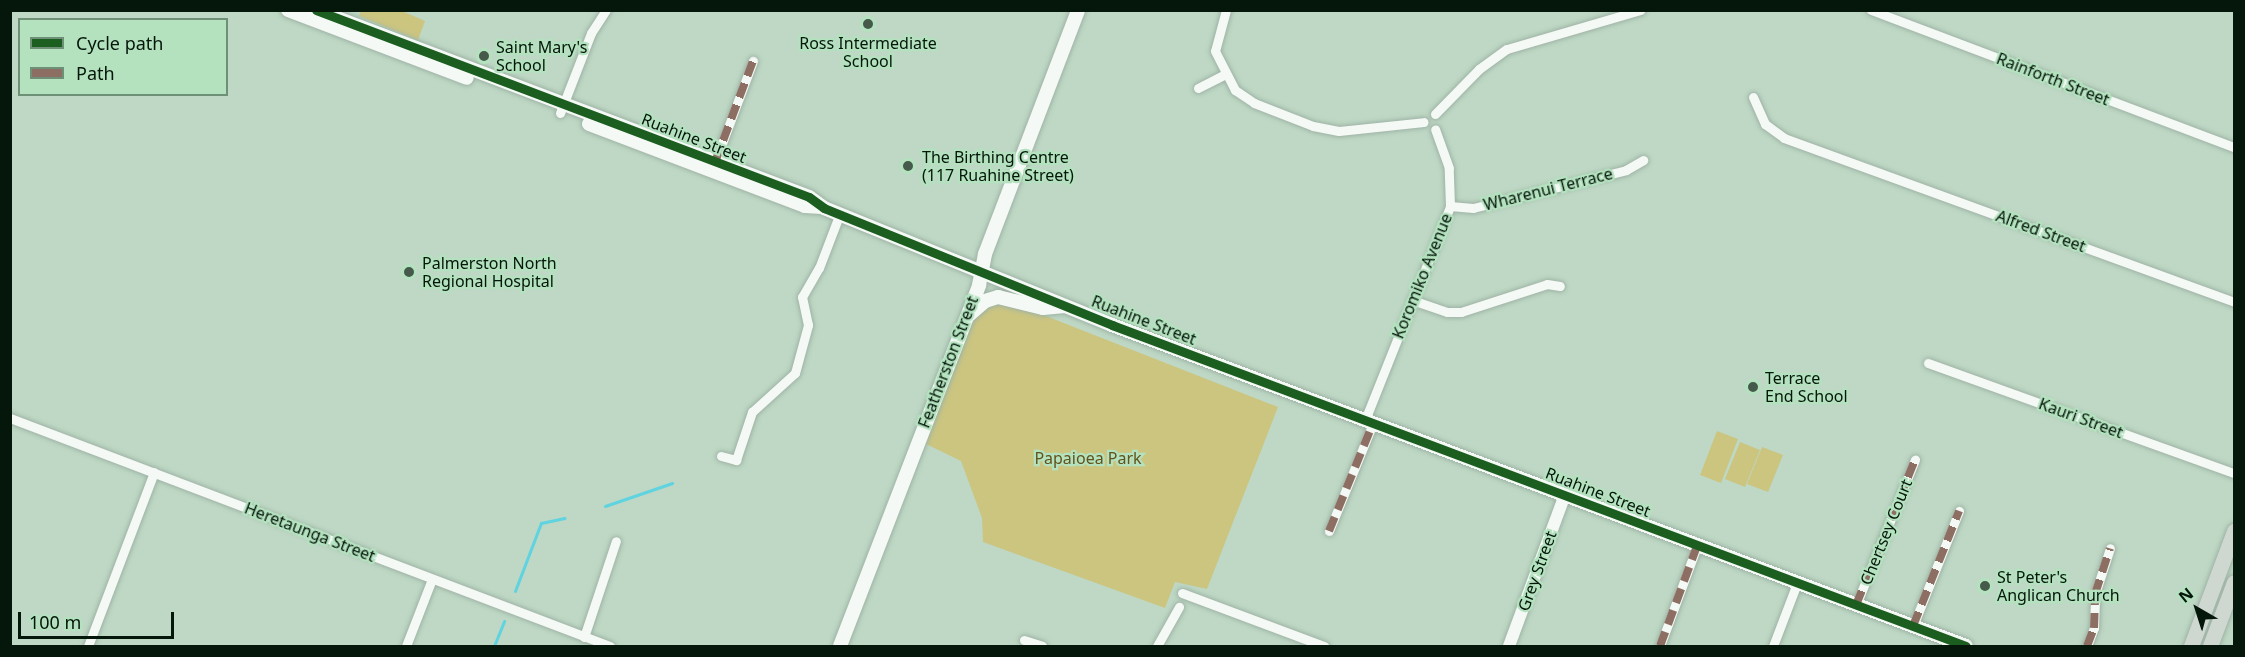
<!DOCTYPE html>
<html>
<head>
<meta charset="utf-8">
<style>
	body { margin:0 }
	#map { position:relative; width:2245px; height:657px; overflow:hidden; background:#bed8c5; font-family:"Noto Sans",sans-serif }
	div>[style] { position:absolute }
	.green>* { inset:0; background:#cbc580 }
	.stream>* { height:3px; margin:-1.5px; padding:0 1.5px; transform-origin:1.5px; border-radius:1.5px; background:#5fd3e0 }
	.roads { filter:drop-shadow(0 0 2px #9fb3a5) drop-shadow(0 0 2px #9fb3a5) }
	.minor>* { height:9px; margin:-4.5px; padding:0 4.5px; transform-origin:4.5px; border-radius:4.5px; background:#f5f9f6 }
	.tertiary>* { height:12px; margin:-6px; padding:0 6px; transform-origin:6px; border-radius:6px; background:#f5f9f6 }
	.secondary>* { height:14px; margin:-7px; padding:0 7px; transform-origin:7px; border-radius:7px; background:#f5f9f6 }
	.trunk>* { height:15px; margin:-7.5px; padding:0 7.5px; transform-origin:7.5px; border-radius:7.5px; background:#ced8d1 }
	.quiet>* { height:8px; margin-top:-4px; transform-origin:0; background:repeating-linear-gradient(90deg,#8d6e63 0 15px,transparent 0 23px) }
	.cycleway>* { height:9px; margin:-4.5px; padding:0 4.5px; transform-origin:4.5px; border-radius:4.5px; background:#1b5e20 }
	.dots>* { width:16px; height:16px; translate:-50% -50%; box-sizing:border-box; border:3px solid #b4e2bf; border-radius:50% }
	span { translate:-50% -50%; white-space:nowrap; text-align:center; line-height:1.15; -webkit-text-stroke:4.5px #b4e2bf; paint-order:stroke }
	.poi-label { font-size:16px; color:#05160a }
	.left { translate:0 -50%; text-align:left }
	.street-label { font-size:16px; color:#05160a }
	.park-label { font-size:16px; color:#63521b }
	.frame { position:absolute; inset:0; border:12px solid #05160a; pointer-events:none }
	.legend { position:absolute; left:18px; top:18px; width:210px; height:78px; box-sizing:border-box; background:#b4e2bf; border:2px solid #6e9077; margin:0; padding:8px 10px; list-style:none; font-size:18px; color:#05160a }
	.legend li { display:flex; align-items:center; gap:12px; height:30px }
	.legend b { width:30px; border:2px solid #6e9077 }
	.north { position:absolute; left:2167px; top:579px; width:60px; height:60px; -webkit-text-stroke:4px #b4e2bf; paint-order:stroke; rotate:321deg; font-size:16px; font-weight:700; line-height:24px; text-align:center; color:#05160a }
	.north::after { content:''; display:block; margin:auto; width:21px; height:27px; background:#05160a; clip-path:polygon(50% 0,100% 100%,50% 72%,0 100%) }
	.scale { position:absolute; left:18px; top:612px; width:156px; height:27px; box-sizing:border-box; border:3px solid #05160a; border-top:0; padding-left:8px; font-size:18px; line-height:21px; white-space:nowrap; color:#05160a; -webkit-text-stroke:4px #b4e2bf; paint-order:stroke }
</style>
</head>
<body>
<div id="map">
	<div class="green">
		<i style="clip-path:polygon(361px 11px,402px 11px,425px 21px,418px 40px,359px 16px)"></i>
		<i style="clip-path:polygon(982px 291px,1278px 407px,1207px 589px,1175px 582px,1165px 608px,983px 542px,982px 518px,961px 461px,926px 444px)"></i>
		<i style="clip-path:polygon(1717px 431px,1738px 439px,1721px 483px,1700px 475px)"></i>
		<i style="clip-path:polygon(1740px 442px,1760px 450px,1745px 487px,1725px 479px)"></i>
		<i style="clip-path:polygon(1762px 447px,1783px 455px,1768px 492px,1747px 484px)"></i>
	</div>
	<div class="stream">
		<i style="left:605px;top:506px;width:71px;rotate:-18.9deg"></i>
		<i style="left:515px;top:591px;width:73px;rotate:-69.1deg"></i>
		<i style="left:541px;top:523px;width:24px;rotate:-12deg"></i>
		<i style="left:494px;top:646px;width:27px;rotate:-68deg"></i>
	</div>
	<div class="roads">
		<div class="minor">
			<i style="left:1226px;top:10px;width:42px;rotate:105deg"></i>
			<i style="left:1215px;top:51px;width:44px;rotate:62.9deg"></i>
			<i style="left:1235px;top:90px;width:23px;rotate:34deg"></i>
			<i style="left:1254px;top:103px;width:63px;rotate:21.3deg"></i>
			<i style="left:1313px;top:126px;width:26px;rotate:11deg"></i>
			<i style="left:1339px;top:131px;width:85px;rotate:-6deg"></i>
			<i style="left:1871px;top:10px;width:388px;rotate:20.7deg"></i>
			<i style="left:1198px;top:88px;width:30px;rotate:-27deg"></i>
			<i style="left:1753px;top:97px;width:30px;rotate:66deg"></i>
			<i style="left:1765px;top:124px;width:24px;rotate:36deg"></i>
			<i style="left:1784px;top:138px;width:479px;rotate:20deg"></i>
			<i style="left:560px;top:113px;width:86px;rotate:-68.8deg"></i>
			<i style="left:591px;top:33px;width:27px;rotate:-57deg"></i>
			<i style="left:1435px;top:114px;width:63px;rotate:-45.6deg"></i>
			<i style="left:1479px;top:69px;width:34px;rotate:-36deg"></i>
			<i style="left:1507px;top:49px;width:139px;rotate:-16.3deg"></i>
			<i style="left:715px;top:162px;width:108px;rotate:-69.4deg"></i>
			<i style="left:1450px;top:206px;width:23px;rotate:5deg"></i>
			<i style="left:1473px;top:208px;width:158px;rotate:-13.9deg"></i>
			<i style="left:1626px;top:170px;width:20px;rotate:-30deg"></i>
			<i style="left:1412px;top:300px;width:37px;rotate:19deg"></i>
			<i style="left:1447px;top:312px;width:14px"></i>
			<i style="left:1461px;top:312px;width:90px;rotate:-18deg"></i>
			<i style="left:1547px;top:284px;width:13px;rotate:9deg"></i>
			<i style="left:1928px;top:363px;width:325px;rotate:19.8deg"></i>
			<i style="left:10px;top:418px;width:642px;rotate:20.81deg"></i>
			<i style="left:1365px;top:420px;width:230px;rotate:-68.3deg"></i>
			<i style="left:1450px;top:206px;width:38px;rotate:-92deg"></i>
			<i style="left:1449px;top:168px;width:41px;rotate:-109.7deg"></i>
			<i style="left:721px;top:456px;width:16px;rotate:15deg"></i>
			<i style="left:736px;top:460px;width:51px;rotate:-71.6deg"></i>
			<i style="left:752px;top:412px;width:58px;rotate:-42.2deg"></i>
			<i style="left:795px;top:373px;width:50px;rotate:-74.8deg"></i>
			<i style="left:808px;top:325px;width:29px;rotate:-102deg"></i>
			<i style="left:802px;top:297px;width:34px;rotate:-60deg"></i>
			<i style="left:819px;top:268px;width:59px;rotate:-69.1deg"></i>
			<i style="left:1329px;top:531px;width:117px;rotate:-67.8deg"></i>
			<i style="left:1182px;top:593px;width:152px;rotate:20.5deg"></i>
			<i style="left:1856px;top:605px;width:157px;rotate:-67.9deg"></i>
			<i style="left:1913px;top:626px;width:124px;rotate:-68.2deg"></i>
			<i style="left:584px;top:637px;width:101px;rotate:-71.6deg"></i>
			<i style="left:1024px;top:640px;width:19px;rotate:18deg"></i>
			<i style="left:88px;top:646px;width:186px;rotate:-69.2deg"></i>
			<i style="left:406px;top:646px;width:72px;rotate:-68.8deg"></i>
			<i style="left:1157px;top:646px;width:45px;rotate:-60.6deg"></i>
			<i style="left:1660px;top:646px;width:107px;rotate:-69.7deg"></i>
			<i style="left:1773px;top:646px;width:67px;rotate:-69.1deg"></i>
			<i style="left:2087px;top:646px;width:19px;rotate:-69deg"></i>
			<i style="left:2094px;top:628px;width:34px;rotate:-88deg"></i>
			<i style="left:2095px;top:594px;width:48px;rotate:-71.9deg"></i>
		</div>
		<div class="tertiary">
			<i style="left:1509px;top:646px;width:161px;rotate:-69.7deg"></i>
		</div>
		<div class="secondary">
			<i style="left:288px;top:10px;width:191px;rotate:20.8deg"></i>
			<i style="left:316px;top:10px;width:527px;rotate:20.77deg"></i>
			<i style="left:809px;top:197px;width:19px;rotate:36deg"></i>
			<i style="left:824px;top:208px;width:311px;rotate:22.1deg"></i>
			<i style="left:1112px;top:325px;width:912px;rotate:20.6deg"></i>
			<i style="left:589px;top:124px;width:231px;rotate:20.8deg"></i>
			<i style="left:805px;top:206px;width:17px;rotate:3deg"></i>
			<i style="left:969px;top:315px;width:21px;rotate:-41deg"></i>
			<i style="left:985px;top:301px;width:14px;rotate:-17deg"></i>
			<i style="left:998px;top:297px;width:46px;rotate:13.7deg"></i>
			<i style="left:1043px;top:308px;width:22px;rotate:-5deg"></i>
			<i style="left:840px;top:646px;width:387px;rotate:-68.9deg"></i>
			<i style="left:979px;top:285px;width:32px;rotate:-79deg"></i>
			<i style="left:985px;top:254px;width:261px;rotate:-69.1deg"></i>
		</div>
		<div class="trunk">
			<i style="left:2191px;top:646px;width:123px;rotate:-69.5deg"></i>
			<i style="left:2210px;top:646px;width:68px;rotate:-69.4deg"></i>
		</div>
	</div>
	<div class="quiet">
		<i style="left:715px;top:162px;width:108px;rotate:-69.4deg"></i>
		<i style="left:1329px;top:531px;width:117px;rotate:-67.8deg"></i>
		<i style="left:1856px;top:605px;width:157px;rotate:-67.9deg"></i>
		<i style="left:1913px;top:626px;width:124px;rotate:-68.2deg"></i>
		<i style="left:1660px;top:646px;width:107px;rotate:-69.7deg"></i>
		<i style="left:2087px;top:646px;width:19px;rotate:-69deg"></i>
		<i style="left:2094px;top:628px;width:34px;rotate:-88deg"></i>
		<i style="left:2095px;top:594px;width:48px;rotate:-71.9deg"></i>
	</div>
	<div class="cycleway">
		<i style="left:316px;top:10px;width:527px;rotate:20.77deg"></i>
		<i style="left:809px;top:197px;width:19px;rotate:36deg"></i>
		<i style="left:824px;top:208px;width:311px;rotate:22.1deg"></i>
		<i style="left:1112px;top:325px;width:912px;rotate:20.6deg"></i>
	</div>
	<div class="dots">
		<i style="left:868px;top:24px;background:#465a4b"></i>
		<i style="left:484px;top:56px;background:#465a4b"></i>
		<i style="left:908px;top:166px;background:#465a4b"></i>
		<i style="left:409px;top:272px;background:#465a4b"></i>
		<i style="left:1753px;top:387px;background:#465a4b"></i>
		<i style="left:1985px;top:586px;background:#465a4b"></i>
	</div>
	<div class="poi-label">
		<span style="left:868px;top:52px">Ross Intermediate<br>School</span>
		<span class="left" style="left:496px;top:56px">Saint Mary's<br>School</span>
		<span class="left" style="left:922px;top:166px">The Birthing Centre<br>(117 Ruahine Street)</span>
		<span class="left" style="left:422px;top:272px">Palmerston North<br>Regional Hospital</span>
		<span class="left" style="left:1765px;top:387px">Terrace<br>End School</span>
		<span class="left" style="left:1997px;top:586px">St Peter's<br>Anglican Church</span>
	</div>
	<div class="street-label">
		<span style="left:2053px;top:79px;rotate:21deg">Rainforth Street</span>
		<span style="left:694px;top:138px;rotate:21deg">Ruahine Street</span>
		<span style="left:1548px;top:189px;rotate:-14deg">Wharenui Terrace</span>
		<span style="left:2041px;top:231px;rotate:20deg">Alfred Street</span>
		<span style="left:1422px;top:276px;rotate:-68deg">Koromiko Avenue</span>
		<span style="left:1144px;top:320px;rotate:21deg">Ruahine Street</span>
		<span style="left:948px;top:362px;rotate:-69deg">Featherston Street</span>
		<span style="left:2081px;top:418px;rotate:20deg">Kauri Street</span>
		<span style="left:1598px;top:492px;rotate:21deg">Ruahine Street</span>
		<span style="left:310px;top:532px;rotate:21deg">Heretaunga Street</span>
		<span style="left:1886px;top:532px;rotate:-68deg">Chertsey Court</span>
		<span style="left:1537px;top:571px;rotate:-70deg">Grey Street</span>
	</div>
	<div class="park-label">
		<span style="left:1088px;top:458px">Papaioea Park</span>
	</div>
	<div class="frame"></div>
	<ul class="legend">
	<li><b style="height:8px;background:#1b5e20"></b>Cycle path</li>
	<li><b style="height:8px;background:#8d6e63"></b>Path</li>
	</ul>
	<div class="north">N</div>
	<div class="scale">100 m</div>
</div>
</body>
</html>
